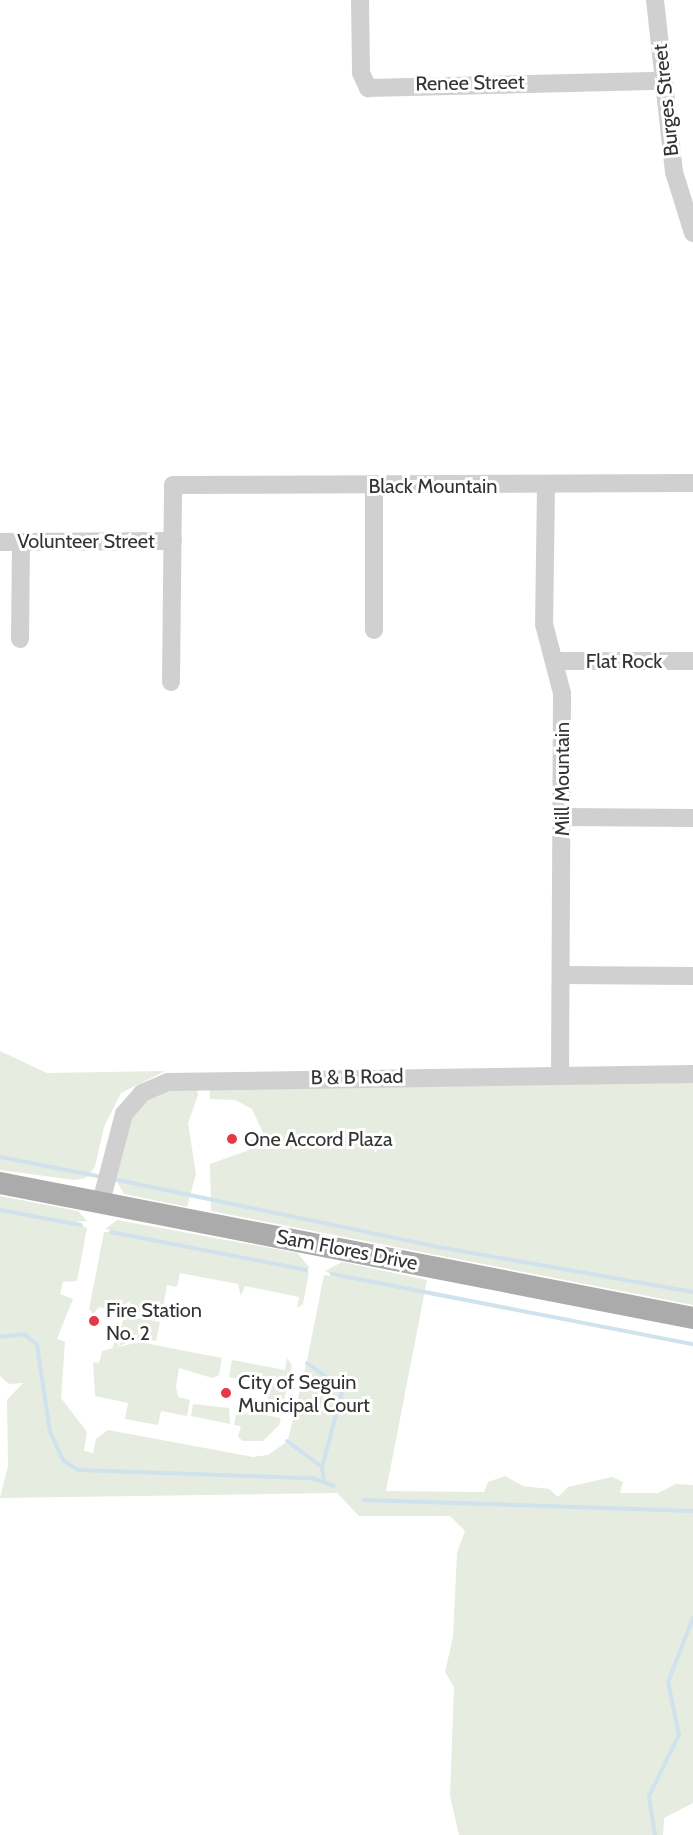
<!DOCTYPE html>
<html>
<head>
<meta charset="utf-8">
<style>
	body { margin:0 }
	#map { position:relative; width:693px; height:1835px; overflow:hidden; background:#fff; font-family:Cabin,sans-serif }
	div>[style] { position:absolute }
	.green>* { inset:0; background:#e6ecdf }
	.stream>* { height:4px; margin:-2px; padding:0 2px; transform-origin:2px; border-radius:2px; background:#cfe2ee }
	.minor>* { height:18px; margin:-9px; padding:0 9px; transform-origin:9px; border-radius:9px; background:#d0d0d0 }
	.major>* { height:22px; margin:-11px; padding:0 11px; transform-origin:11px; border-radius:11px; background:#ababab }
	.dots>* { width:16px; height:16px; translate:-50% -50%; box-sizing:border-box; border:3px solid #fff; border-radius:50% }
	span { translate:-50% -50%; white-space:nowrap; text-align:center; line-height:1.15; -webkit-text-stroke:6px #fff; paint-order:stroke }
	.street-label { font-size:20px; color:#333 }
	.poi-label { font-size:20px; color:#333 }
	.left { translate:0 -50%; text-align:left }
</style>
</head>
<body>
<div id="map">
	<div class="green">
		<i style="clip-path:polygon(0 1051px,47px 1073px,165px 1071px,121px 1093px,104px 1127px,95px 1167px,86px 1178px,75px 1180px,0 1170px)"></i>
		<i style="clip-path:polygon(693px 1080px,693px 1305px,211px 1211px,210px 1164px,249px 1150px,247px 1141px,264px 1135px,252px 1109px,235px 1100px,210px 1099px,209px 1084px)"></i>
		<i style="clip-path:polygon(164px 1089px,197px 1090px,198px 1095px,188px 1123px,196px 1174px,187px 1207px,124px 1194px,116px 1180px,129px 1121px,144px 1100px)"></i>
		<i style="clip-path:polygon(0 1196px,78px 1211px,87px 1221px,75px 1222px,87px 1228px,77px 1281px,63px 1282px,60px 1294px,73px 1299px,57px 1339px,65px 1342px,61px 1398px,87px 1432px,84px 1451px,93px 1453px,96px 1439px,108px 1430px,253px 1457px,268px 1455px,285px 1443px,300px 1450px,288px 1440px,306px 1364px,312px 1365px,307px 1361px,324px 1275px,337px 1277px,325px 1271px,342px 1262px,427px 1280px,386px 1491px,484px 1492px,488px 1482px,505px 1476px,523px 1486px,549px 1489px,558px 1497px,568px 1487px,612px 1477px,623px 1482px,620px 1493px,658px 1493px,676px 1484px,693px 1485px,693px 1803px,664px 1818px,663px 1835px,459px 1835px,450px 1796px,454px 1687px,445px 1672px,453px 1637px,457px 1553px,465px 1531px,450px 1516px,359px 1516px,337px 1493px,0 1498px,8px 1466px,7px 1400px,23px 1383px,9px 1384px,0 1376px)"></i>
		<i style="clip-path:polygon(117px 1220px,297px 1253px,310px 1268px,300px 1267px,309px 1272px,303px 1304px,297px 1308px,299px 1297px,245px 1286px,241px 1296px,238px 1284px,180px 1273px,177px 1287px,167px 1285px,161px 1319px,99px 1307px,93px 1314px,89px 1309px,104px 1232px,118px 1232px,105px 1229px)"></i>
		<i style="clip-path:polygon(125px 1315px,160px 1322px,156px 1341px,139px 1338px,112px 1349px)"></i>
		<i style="clip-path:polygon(139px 1342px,222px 1358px,219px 1375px,212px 1378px,179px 1368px,176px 1387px,178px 1397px,190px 1400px,187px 1416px,161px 1411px,158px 1425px,125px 1419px,128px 1403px,95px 1396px,93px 1362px,99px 1363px,102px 1351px)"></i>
		<i style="clip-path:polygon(287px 1358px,292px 1365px,281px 1414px,267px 1411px,268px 1385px,229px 1377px,232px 1360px,285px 1370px)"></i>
		<i style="clip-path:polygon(193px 1404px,229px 1408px,230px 1424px,191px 1416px)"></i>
		<i style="clip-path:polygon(237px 1409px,281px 1418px,279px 1425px,263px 1441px,243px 1441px,238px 1437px,241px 1426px,234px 1425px)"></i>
	</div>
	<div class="stream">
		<i style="left:0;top:1157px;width:104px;rotate:11.1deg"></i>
		<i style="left:113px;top:1179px;width:332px;rotate:11.8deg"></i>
		<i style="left:438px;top:1247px;width:259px;rotate:10deg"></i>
		<i style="left:0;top:1210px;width:82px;rotate:10.5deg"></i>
		<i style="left:111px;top:1232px;width:199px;rotate:11deg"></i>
		<i style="left:332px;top:1274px;width:368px;rotate:11deg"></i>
		<i style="left:0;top:1337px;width:24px;rotate:-7deg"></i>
		<i style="left:24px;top:1334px;width:17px;rotate:40deg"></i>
		<i style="left:37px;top:1345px;width:88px;rotate:81.5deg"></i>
		<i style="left:50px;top:1432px;width:31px;rotate:65deg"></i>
		<i style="left:63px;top:1460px;width:18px;rotate:34deg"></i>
		<i style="left:78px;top:1470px;width:234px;rotate:2deg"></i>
		<i style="left:312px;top:1478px;width:23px;rotate:20deg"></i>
		<i style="left:307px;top:1363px;width:31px;rotate:36deg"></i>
		<i style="left:311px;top:1378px;width:34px;rotate:10deg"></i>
		<i style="left:344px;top:1384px;width:86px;rotate:104.8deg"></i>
		<i style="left:287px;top:1441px;width:44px;rotate:36.6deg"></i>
		<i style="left:322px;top:1467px;width:15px;rotate:82deg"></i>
		<i style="left:364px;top:1500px;width:329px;rotate:1.9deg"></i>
		<i style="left:655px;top:1835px;width:39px;rotate:-99deg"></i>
		<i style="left:649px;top:1796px;width:68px;rotate:-63.8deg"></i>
		<i style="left:679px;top:1735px;width:54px;rotate:-101.7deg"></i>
		<i style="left:668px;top:1682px;width:69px;rotate:-68.7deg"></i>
	</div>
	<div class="minor">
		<i style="left:360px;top:0;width:73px;rotate:89.2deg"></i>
		<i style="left:361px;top:73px;width:17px;rotate:65deg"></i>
		<i style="left:368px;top:88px;width:295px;rotate:-1.4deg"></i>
		<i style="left:655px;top:0;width:173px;rotate:83.7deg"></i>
		<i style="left:674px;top:172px;width:64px;rotate:72.7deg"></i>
		<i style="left:374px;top:486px;width:144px;rotate:90deg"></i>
		<i style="left:546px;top:486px;width:138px;rotate:90.8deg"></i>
		<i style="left:544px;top:624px;width:71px;rotate:75.4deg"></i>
		<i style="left:562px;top:693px;width:382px;rotate:90.3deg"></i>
		<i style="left:0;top:542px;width:173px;rotate:-0.3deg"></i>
		<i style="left:20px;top:639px;width:97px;rotate:-89.4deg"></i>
		<i style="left:556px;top:661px;width:137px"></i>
		<i style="left:171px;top:682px;width:197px;rotate:-89.4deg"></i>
		<i style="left:173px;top:485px;width:520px;rotate:-0.22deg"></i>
		<i style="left:562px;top:817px;width:131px;rotate:0.4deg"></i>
		<i style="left:562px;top:975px;width:131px;rotate:0.4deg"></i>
		<i style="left:101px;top:1202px;width:91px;rotate:-75.4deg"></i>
		<i style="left:124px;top:1114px;width:28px;rotate:-49deg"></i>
		<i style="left:142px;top:1093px;width:28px;rotate:-23deg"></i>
		<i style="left:168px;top:1082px;width:525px;rotate:-0.87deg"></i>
	</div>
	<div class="major">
		<i style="left:0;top:1183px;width:706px;rotate:11.02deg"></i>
	</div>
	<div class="dots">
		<i style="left:232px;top:1139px;background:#e63946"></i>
		<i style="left:94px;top:1321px;background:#e63946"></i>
		<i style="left:226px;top:1393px;background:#e63946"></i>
	</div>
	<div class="street-label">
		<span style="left:470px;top:83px;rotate:-1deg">Renee Street</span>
		<span style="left:666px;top:100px;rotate:-96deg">Burges Street</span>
		<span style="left:433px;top:486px">Black Mountain</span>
		<span style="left:86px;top:541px">Volunteer Street</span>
		<span style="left:624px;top:661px">Flat Rock</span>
		<span style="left:562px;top:779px;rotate:-90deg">Mill Mountain</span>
		<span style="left:357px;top:1077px;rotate:-1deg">B &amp; B Road</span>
		<span style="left:347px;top:1250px;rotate:11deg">Sam Flores Drive</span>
	</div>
	<div class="poi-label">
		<span class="left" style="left:244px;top:1139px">One Accord Plaza</span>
		<span class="left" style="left:106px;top:1322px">Fire Station<br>No. 2</span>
		<span class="left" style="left:238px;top:1394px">City of Seguin<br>Municipal Court</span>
	</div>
</div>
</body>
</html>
